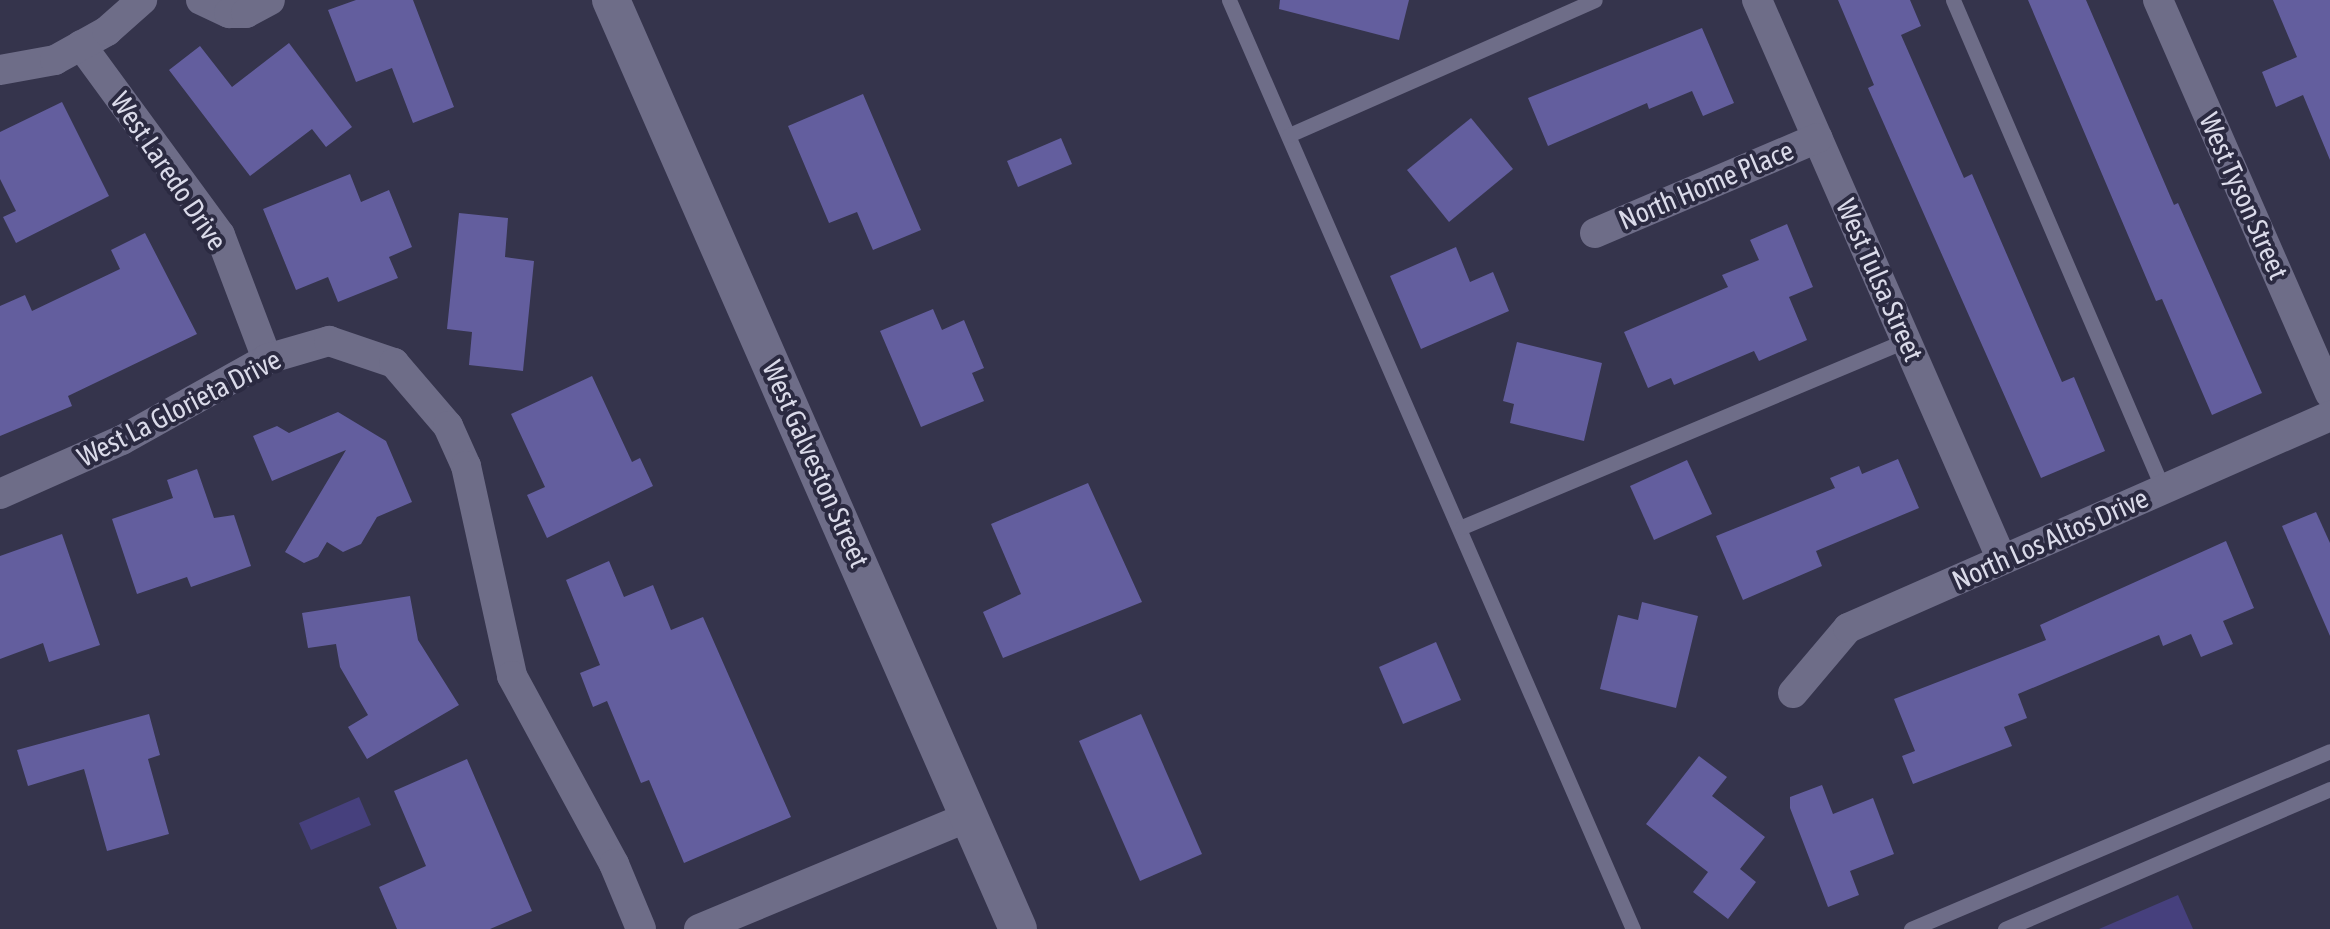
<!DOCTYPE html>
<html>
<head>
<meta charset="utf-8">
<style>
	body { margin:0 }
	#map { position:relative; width:2330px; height:929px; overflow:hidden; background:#35344c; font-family:"Asap Condensed",sans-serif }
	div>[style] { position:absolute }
	.green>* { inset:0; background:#46407d }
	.building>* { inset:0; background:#635e9e }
	.service>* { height:15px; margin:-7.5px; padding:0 7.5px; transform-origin:7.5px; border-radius:7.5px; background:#6e6d88 }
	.minor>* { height:30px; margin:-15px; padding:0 15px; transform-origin:15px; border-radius:15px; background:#6e6d88 }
	.tertiary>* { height:38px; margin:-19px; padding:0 19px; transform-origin:19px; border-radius:19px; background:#6e6d88 }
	span { translate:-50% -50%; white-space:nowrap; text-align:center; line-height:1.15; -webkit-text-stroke:8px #2b2a41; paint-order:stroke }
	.street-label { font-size:28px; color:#dadae9 }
</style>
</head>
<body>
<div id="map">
	<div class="green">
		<i style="clip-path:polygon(359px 797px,371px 825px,311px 850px,299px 823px)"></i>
		<i style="clip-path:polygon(2178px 895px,2193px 929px,2099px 929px)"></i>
	</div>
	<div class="building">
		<i style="clip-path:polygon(356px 0,413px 0,454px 107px,413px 123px,392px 68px,356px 82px,328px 10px)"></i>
		<i style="clip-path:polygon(1280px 0,1409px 0,1399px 40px,1279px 9px)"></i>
		<i style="clip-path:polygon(1838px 0,1910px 0,1921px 26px,1901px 35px,1964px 178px,1972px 174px,2062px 382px,2074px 377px,2105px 451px,2041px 478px,1868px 88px,1874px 85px)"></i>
		<i style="clip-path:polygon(2028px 0,2086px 0,2174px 205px,2178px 203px,2262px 393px,2212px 415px,2162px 299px,2156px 301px)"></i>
		<i style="clip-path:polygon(2273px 0,2330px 0,2330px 160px,2303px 95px,2276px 107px,2262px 72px,2297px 57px)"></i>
		<i style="clip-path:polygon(1702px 28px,1734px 103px,1703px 116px,1692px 91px,1649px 109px,1647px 103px,1548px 146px,1528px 98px)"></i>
		<i style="clip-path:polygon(289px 43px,352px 127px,326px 147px,312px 129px,250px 176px,169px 70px,200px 46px,232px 87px)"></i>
		<i style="clip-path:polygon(863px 94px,921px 230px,873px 250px,857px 212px,829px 223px,788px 126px)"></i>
		<i style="clip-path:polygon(62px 102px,109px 196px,16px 243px,3px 217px,16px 211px,0 179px,0 132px)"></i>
		<i style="clip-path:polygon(1471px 118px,1513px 169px,1449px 222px,1407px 170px)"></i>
		<i style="clip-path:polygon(1061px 138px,1072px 164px,1018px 187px,1007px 161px)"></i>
		<i style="clip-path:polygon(350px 174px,361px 202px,389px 190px,412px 247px,389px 257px,398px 278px,338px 302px,328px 277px,296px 290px,263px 209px)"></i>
		<i style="clip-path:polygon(459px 213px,508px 218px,505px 257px,534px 261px,523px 371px,469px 365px,472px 332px,447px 329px)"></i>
		<i style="clip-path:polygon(1787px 224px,1813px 287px,1789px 297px,1807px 340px,1759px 361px,1754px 351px,1674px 385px,1671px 378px,1648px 388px,1624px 332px,1728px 287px,1722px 275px,1759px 260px,1750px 240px)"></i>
		<i style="clip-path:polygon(145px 233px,197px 334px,68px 396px,72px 406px,0 436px,0 306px,25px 295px,32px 311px,120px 269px,111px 250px)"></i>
		<i style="clip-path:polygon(1456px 247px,1470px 282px,1493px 272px,1509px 311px,1421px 349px,1390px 276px)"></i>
		<i style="clip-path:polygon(933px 309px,942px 330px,964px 320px,984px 368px,972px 373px,984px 401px,921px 427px,880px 331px)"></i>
		<i style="clip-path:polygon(1517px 342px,1602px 363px,1584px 441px,1510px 423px,1514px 404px,1503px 401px)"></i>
		<i style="clip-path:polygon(592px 376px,632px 462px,640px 458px,653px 486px,547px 538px,527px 495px,545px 487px,511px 414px)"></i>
		<i style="clip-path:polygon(338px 412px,386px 441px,412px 502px,377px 517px,361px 544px,343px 552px,327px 542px,318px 557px,304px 563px,285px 552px,346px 450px,272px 481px,253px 436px,277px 426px,289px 433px)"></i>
		<i style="clip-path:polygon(1898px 459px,1919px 508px,1816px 551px,1822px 566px,1743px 600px,1716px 536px,1835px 488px,1830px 478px,1859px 466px,1862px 474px)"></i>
		<i style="clip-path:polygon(1687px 460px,1712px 514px,1654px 540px,1630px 486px)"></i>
		<i style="clip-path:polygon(197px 469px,214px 518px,234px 515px,251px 566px,191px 587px,187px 577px,137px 594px,112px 519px,173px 498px,167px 480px)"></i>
		<i style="clip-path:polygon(1088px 483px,1142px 602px,1003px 658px,983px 612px,1021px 594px,991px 524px)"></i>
		<i style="clip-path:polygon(2316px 512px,2330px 543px,2330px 636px,2282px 526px)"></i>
		<i style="clip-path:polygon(62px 534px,100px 645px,49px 662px,43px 643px,0 659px,0 556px)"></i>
		<i style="clip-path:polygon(2226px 541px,2254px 608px,2223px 621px,2233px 644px,2201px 657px,2191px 634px,2163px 646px,2159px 635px,2018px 694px,2027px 718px,2004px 727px,2012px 746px,1913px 784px,1902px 756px,1915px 751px,1894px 699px,2046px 640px,2040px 625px)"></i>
		<i style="clip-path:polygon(609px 561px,624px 597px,653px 585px,671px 630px,703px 617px,791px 817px,684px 863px,649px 780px,641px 783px,607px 701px,593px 707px,580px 673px,600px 665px,566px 580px)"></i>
		<i style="clip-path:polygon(410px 596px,418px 640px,459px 705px,367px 759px,348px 727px,368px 715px,340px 667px,336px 644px,308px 648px,302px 613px)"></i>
		<i style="clip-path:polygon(1642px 602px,1698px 616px,1676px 708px,1600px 689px,1618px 615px,1638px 620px)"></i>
		<i style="clip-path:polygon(1436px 642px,1461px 700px,1403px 724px,1379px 667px)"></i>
		<i style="clip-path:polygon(149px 714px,160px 755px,148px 759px,169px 834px,107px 851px,84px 769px,28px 786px,17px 750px)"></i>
		<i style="clip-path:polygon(1141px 714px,1202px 854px,1140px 881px,1079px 741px)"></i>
		<i style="clip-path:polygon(1699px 756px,1727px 777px,1712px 796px,1765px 837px,1740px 869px,1756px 882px,1728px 919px,1693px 892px,1708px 872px,1646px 824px)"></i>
		<i style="clip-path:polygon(467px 759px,532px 911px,490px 929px,397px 929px,379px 887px,426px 866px,394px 791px)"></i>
		<i style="clip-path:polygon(1822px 785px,1833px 814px,1873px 798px,1894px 854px,1850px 871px,1859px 895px,1828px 907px,1790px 808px,1790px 797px)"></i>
	</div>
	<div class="service">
		<i style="left:1229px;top:0;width:1013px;rotate:66.5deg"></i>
		<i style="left:1953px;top:0;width:532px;rotate:66.76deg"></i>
		<i style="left:1289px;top:135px;width:334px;rotate:-23.8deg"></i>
		<i style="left:1462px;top:527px;width:482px;rotate:-22.8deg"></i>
		<i style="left:1911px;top:929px;width:455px;rotate:-23deg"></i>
		<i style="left:2005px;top:929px;width:354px;rotate:-23.3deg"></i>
	</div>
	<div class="minor">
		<i style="left:201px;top:0;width:31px;rotate:25deg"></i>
		<i style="left:229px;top:13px;width:17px"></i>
		<i style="left:246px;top:13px;width:27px;rotate:-28deg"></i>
		<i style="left:1757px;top:0;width:611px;rotate:66.37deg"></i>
		<i style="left:2158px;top:0;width:429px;rotate:66.4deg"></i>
		<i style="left:81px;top:45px;width:235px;rotate:53.8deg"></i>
		<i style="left:220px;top:235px;width:133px;rotate:69.2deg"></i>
		<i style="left:0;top:70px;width:56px;rotate:-10.3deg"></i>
		<i style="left:55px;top:60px;width:60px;rotate:-29.1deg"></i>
		<i style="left:107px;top:31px;width:47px;rotate:-41.5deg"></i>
		<i style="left:1595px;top:233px;width:242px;rotate:-23.1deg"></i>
		<i style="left:0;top:494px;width:133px;rotate:-23.9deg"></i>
		<i style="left:122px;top:440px;width:166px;rotate:-29.2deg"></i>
		<i style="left:267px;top:359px;width:65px;rotate:-16.2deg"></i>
		<i style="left:329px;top:341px;width:69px;rotate:18.7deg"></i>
		<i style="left:394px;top:363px;width:83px;rotate:49.4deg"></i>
		<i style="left:448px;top:426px;width:44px;rotate:65.8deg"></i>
		<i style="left:466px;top:466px;width:215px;rotate:77.6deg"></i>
		<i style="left:512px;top:676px;width:214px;rotate:61.5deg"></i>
		<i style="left:614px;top:864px;width:70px;rotate:67.4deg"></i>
		<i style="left:1793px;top:693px;width:85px;rotate:-49.8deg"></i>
		<i style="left:1848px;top:628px;width:527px;rotate:-23.74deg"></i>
		<i style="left:699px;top:929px;width:295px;rotate:-22.6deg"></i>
	</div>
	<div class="tertiary">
		<i style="left:611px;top:0;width:1014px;rotate:66.34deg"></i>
	</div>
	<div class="street-label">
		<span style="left:169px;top:171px;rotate:56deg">West Laredo Drive</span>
		<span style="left:1706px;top:185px;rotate:-23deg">North Home Place</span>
		<span style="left:2244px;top:196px;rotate:66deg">West Tyson Street</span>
		<span style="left:1880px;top:280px;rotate:66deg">West Tulsa Street</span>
		<span style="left:179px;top:408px;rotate:-27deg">West La Glorieta Drive</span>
		<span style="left:816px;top:464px;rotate:66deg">West Galveston Street</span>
		<span style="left:2050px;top:539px;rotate:-24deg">North Los Altos Drive</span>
	</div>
</div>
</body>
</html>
